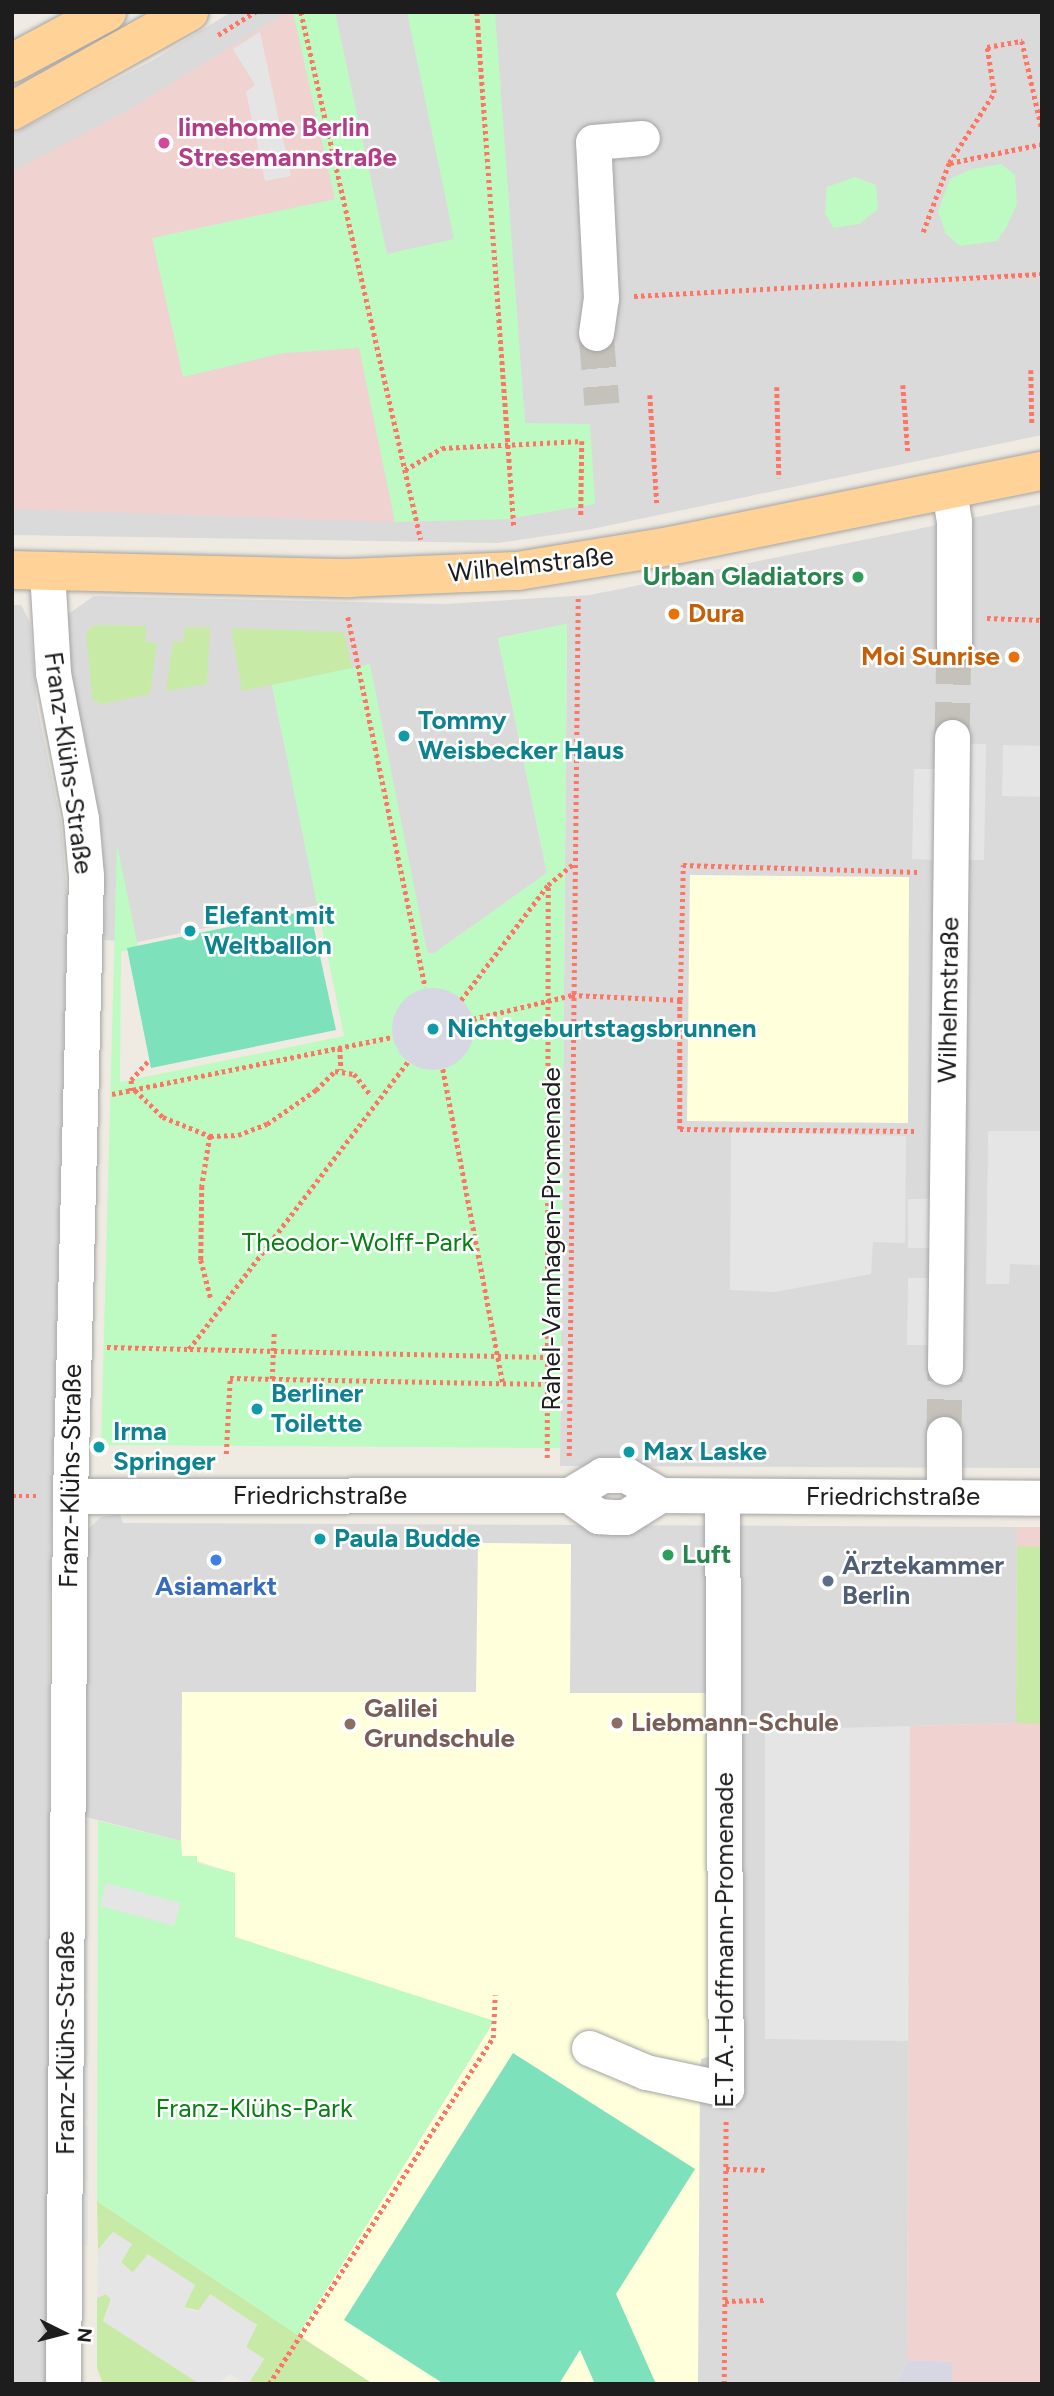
<!DOCTYPE html>
<html>
<head>
<meta charset="utf-8">
<style>
	body { margin:0 }
	#map { position:relative; width:1054px; height:2396px; overflow:hidden; background:#efebe2; font-family:Figtree,sans-serif }
	div>[style] { position:absolute }
	.residential>* { inset:0; background:#dbdada }
	.commercial>* { inset:0; background:#f0d2d1 }
	.education>* { inset:0; background:#ffffdb }
	.grass>* { inset:0; background:#c7eba6 }
	.park>* { inset:0; background:#bdfbc3 }
	.pitch>* { inset:0; background:#7de1bc }
	.parking>* { inset:0; background:#e5e5e5 }
	.plaza>* { inset:0; background:#d7d7e4 }
	.round { border-radius:50% }
	.minor-tunnel>* { height:35px; margin-top:-17.5px; transform-origin:0; background:repeating-linear-gradient(90deg,#c5c2bb 0 35px,transparent 0 53px) }
	.path>* { height:4.5px; margin-top:-2.25px; transform-origin:0; background:repeating-linear-gradient(90deg,#ff7563 0 3.5px,transparent 0 7px) }
	.roads { filter:drop-shadow(0 0 2px #a4a4a4) drop-shadow(0 0 2px #a4a4a4) }
	.minor>* { height:35px; margin:-17.5px; padding:0 17.5px; transform-origin:17.5px; border-radius:17.5px; background:#fff }
	.major>* { height:38px; margin:-19px; padding:0 19px; transform-origin:19px; border-radius:19px; background:#ffd397 }
	.dots>* { width:19px; height:19px; translate:-50% -50%; box-sizing:border-box; border:4px solid #fff; border-radius:50% }
	span { translate:-50% -50%; white-space:nowrap; text-align:center; line-height:1.15; -webkit-text-stroke:5px #fff; paint-order:stroke }
	.hotel-label { font-size:26px; color:#b23c85; font-weight:700 }
	.left { translate:0 -50%; text-align:left }
	.street-label { font-size:26px; color:#1d1d1d }
	.leisure-label { font-size:26px; color:#27864d; font-weight:700 }
	.right { translate:-100% -50%; text-align:right }
	.food-label { font-size:26px; color:#c56008; font-weight:700 }
	.culture-label { font-size:26px; color:#0d838f; font-weight:700 }
	.park-label { font-size:26px; color:#077f13 }
	.service-label { font-size:26px; color:#4e5e75; font-weight:700 }
	.shop-label { font-size:26px; color:#366cbe; font-weight:700 }
	.education-label { font-size:26px; color:#785e54; font-weight:700 }
	.frame { position:absolute; inset:0; border:14px solid #1d1d1d; pointer-events:none }
	.north { position:absolute; left:28px; top:2298px; width:70px; height:70px; -webkit-text-stroke:5px #fff; paint-order:stroke; rotate:96deg; font-size:19px; font-weight:700; line-height:28px; text-align:center; color:#1d1d1d }
	.north::after { content:''; display:block; margin:auto; width:24px; height:32px; background:#1d1d1d; clip-path:polygon(50% 0,100% 100%,50% 72%,0 100%) }
</style>
</head>
<body>
<div id="map">
	<div class="residential">
		<i style="clip-path:polygon(231px 12px,1042px 12px,1042px 435px,587px 530px,498px 543px,12px 535px,12px 134px,153px 60px)"></i>
		<i style="clip-path:polygon(1042px 504px,1042px 1468px,560px 1466px,567px 624px,498px 638px,547px 873px,435px 953px,428px 953px,272px 685px,318px 905px,138px 942px,103px 940px,103px 846px,92px 774px,71px 721px,67px 615px,94px 596px,445px 604px,590px 595px)"></i>
		<i style="clip-path:polygon(12px 605px,21px 605px,30px 622px,37px 705px,61px 823px,67px 897px,49px 1625px,49px 2384px,12px 2384px)"></i>
		<i style="clip-path:polygon(120px 1514px,123px 1523px,1017px 1527px,1016px 1723px,910px 1726px,907px 2360px,897px 2384px,373px 2384px,298px 2335px,493px 2021px,234px 1937px,234px 1873px,181px 1856px,181px 1841px,78px 1815px,84px 1533px,101px 1517px)"></i>
	</div>
	<div class="commercial">
		<i style="clip-path:polygon(287px 12px,293px 12px,335px 199px,153px 238px,184px 377px,283px 353px,360px 347px,395px 522px,12px 509px,12px 172px,125px 112px)"></i>
		<i style="clip-path:polygon(1017px 1527px,1042px 1527px,1042px 2384px,952px 2384px,951px 2362px,907px 2360px,910px 1726px,1016px 1723px)"></i>
	</div>
	<div class="education">
		<i style="clip-path:polygon(690px 875px,909px 877px,908px 1123px,687px 1121px)"></i>
		<i style="clip-path:polygon(478px 1543px,571px 1544px,570px 1693px,712px 1693px,713px 2055px,701px 2059px,700px 2072px,698px 2384px,373px 2384px,298px 2335px,494px 2021px,234px 1937px,234px 1873px,181px 1856px,182px 1692px,476px 1692px)"></i>
	</div>
	<div class="grass">
		<i style="clip-path:polygon(95px 625px,147px 626px,145px 641px,157px 643px,150px 694px,102px 704px,92px 699px,86px 632px)"></i>
		<i style="clip-path:polygon(185px 627px,210px 628px,207px 684px,166px 691px,173px 641px,183px 642px)"></i>
		<i style="clip-path:polygon(231px 628px,344px 632px,352px 668px,242px 691px)"></i>
		<i style="clip-path:polygon(1017px 1546px,1042px 1547px,1042px 1724px,1016px 1723px)"></i>
		<i style="clip-path:polygon(97px 2201px,298px 2335px,373px 2384px,248px 2384px,264px 2359px,246px 2347px,257px 2324px,184px 2307px,195px 2285px,133px 2273px,121px 2262px,132px 2244px,113px 2232px,98px 2250px)"></i>
		<i style="clip-path:polygon(106px 2294px,111px 2299px,103px 2321px,200px 2384px,103px 2384px,97px 2368px,97px 2298px)"></i>
	</div>
	<div class="park">
		<i style="clip-path:polygon(293px 12px,335px 12px,387px 254px,454px 239px,407px 12px,495px 12px,525px 423px,590px 424px,595px 504px,508px 519px,395px 522px,359px 348px,283px 353px,183px 377px,152px 238px,335px 199px)"></i>
		<i style="clip-path:polygon(1001px 164px,1015px 175px,1017px 204px,1007px 226px,997px 241px,960px 246px,946px 234px,938px 212px,950px 179px,972px 169px)"></i>
		<i style="clip-path:polygon(855px 177px,876px 185px,878px 209px,859px 224px,834px 228px,825px 213px,827px 187px)"></i>
		<i style="clip-path:polygon(567px 624px,560px 1448px,101px 1445px,117px 845px,138px 947px,121px 952px,120px 1082px,344px 1036px,272px 685px,370px 664px,426px 947px,428px 953px,434px 953px,547px 873px,498px 638px)"></i>
		<i style="clip-path:polygon(98px 1821px,181px 1841px,182px 1856px,197px 1856px,197px 1863px,235px 1873px,235px 1937px,494px 2021px,298px 2335px,97px 2201px)"></i>
	</div>
	<div class="pitch">
		<i style="clip-path:polygon(310px 910px,336px 1030px,151px 1068px,127px 948px)"></i>
		<i style="clip-path:polygon(513px 2053px,695px 2169px,616px 2294px,656px 2384px,595px 2384px,580px 2350px,559px 2384px,444px 2384px,344px 2320px)"></i>
	</div>
	<div class="parking">
		<i style="clip-path:polygon(260px 32px,291px 176px,265px 181px,246px 92px,255px 85px,233px 49px)"></i>
		<i style="clip-path:polygon(71px 721px,83px 732px,102px 837px,105px 908px,101px 1027px,97px 1030px,101px 1064px,91px 1063px)"></i>
		<i style="clip-path:polygon(963px 744px,986px 744px,984px 860px,962px 860px)"></i>
		<i style="clip-path:polygon(1003px 745px,1042px 746px,1042px 797px,1002px 796px)"></i>
		<i style="clip-path:polygon(914px 769px,940px 769px,939px 860px,912px 859px)"></i>
		<i style="clip-path:polygon(89px 1125px,99px 1126px,92px 1413px,82px 1412px)"></i>
		<i style="clip-path:polygon(988px 1131px,1042px 1131px,1042px 1265px,1010px 1264px,1009px 1284px,986px 1284px)"></i>
		<i style="clip-path:polygon(731px 1132px,906px 1136px,905px 1243px,873px 1242px,871px 1274px,775px 1292px,730px 1290px)"></i>
		<i style="clip-path:polygon(908px 1199px,932px 1199px,931px 1248px,908px 1248px)"></i>
		<i style="clip-path:polygon(908px 1278px,935px 1278px,934px 1345px,907px 1345px)"></i>
		<i style="clip-path:polygon(910px 1726px,908px 2041px,765px 2039px,765px 1730px)"></i>
		<i style="clip-path:polygon(106px 1883px,181px 1903px,174px 1926px,100px 1906px)"></i>
		<i style="clip-path:polygon(82px 1936px,88px 1936px,88px 1990px,83px 1998px,88px 2000px,88px 2054px,83px 2059px,88px 2064px,88px 2118px,82px 2123px,88px 2128px,88px 2181px,83px 2187px,88px 2192px,88px 2245px,78px 2245px)"></i>
		<i style="clip-path:polygon(113px 2232px,132px 2244px,121px 2262px,132px 2273px,148px 2254px,195px 2285px,184px 2307px,197px 2312px,210px 2294px,257px 2325px,246px 2347px,264px 2359px,248px 2384px,229px 2374px,219px 2384px,200px 2384px,103px 2321px,111px 2299px,106px 2294px,97px 2298px,98px 2250px)"></i>
	</div>
	<div class="plaza">
		<i class="round" style="left:392px;top:988px;width:82px;height:82px"></i>
		<i style="clip-path:polygon(907px 2360px,952px 2362px,952px 2384px,897px 2384px)"></i>
	</div>
	<div class="minor-tunnel">
		<i style="left:596px;top:333px;width:71px;rotate:85.2deg"></i>
		<i style="left:952px;top:737px;width:92px;rotate:-88.8deg"></i>
		<i style="left:944px;top:1434px;width:67px;rotate:-89.1deg"></i>
	</div>
	<div class="path">
		<i style="left:301px;top:12px;width:541px;rotate:77.2deg"></i>
		<i style="left:477px;top:12px;width:516px;rotate:85.89deg"></i>
		<i style="left:218px;top:35px;width:44px;rotate:-31.9deg"></i>
		<i style="left:950px;top:163px;width:94px;rotate:-11.7deg"></i>
		<i style="left:923px;top:232px;width:74px;rotate:-69.4deg"></i>
		<i style="left:949px;top:163px;width:83px;rotate:-57.3deg"></i>
		<i style="left:994px;top:93px;width:47px;rotate:-98.7deg"></i>
		<i style="left:987px;top:47px;width:36px;rotate:-10deg"></i>
		<i style="left:1022px;top:41px;width:91px;rotate:77.3deg"></i>
		<i style="left:634px;top:296px;width:409px;rotate:-3.1deg"></i>
		<i style="left:1031px;top:370px;width:54px;rotate:88.9deg"></i>
		<i style="left:903px;top:385px;width:66px;rotate:85.7deg"></i>
		<i style="left:777px;top:387px;width:91px;rotate:88.7deg"></i>
		<i style="left:650px;top:395px;width:108px;rotate:86.3deg"></i>
		<i style="left:405px;top:470px;width:43px;rotate:-30.7deg"></i>
		<i style="left:442px;top:448px;width:140px;rotate:-2.9deg"></i>
		<i style="left:582px;top:441px;width:76px;rotate:90.8deg"></i>
		<i style="left:348px;top:617px;width:378px;rotate:78.2deg"></i>
		<i style="left:987px;top:618px;width:55px;rotate:2.1deg"></i>
		<i style="left:461px;top:1000px;width:144px;rotate:-52.9deg"></i>
		<i style="left:548px;top:885px;width:34px;rotate:-40deg"></i>
		<i style="left:680px;top:1000px;width:129px;rotate:90deg"></i>
		<i style="left:680px;top:1129px;width:234px;rotate:0.5deg"></i>
		<i style="left:473px;top:1019px;width:102px;rotate:-13.6deg"></i>
		<i style="left:572px;top:995px;width:108px;rotate:2.7deg"></i>
		<i style="left:680px;top:1000px;width:135px;rotate:-88.7deg"></i>
		<i style="left:683px;top:865px;width:235px;rotate:1.7deg"></i>
		<i style="left:340px;top:1048px;width:22px;rotate:87deg"></i>
		<i style="left:443px;top:1069px;width:320px;rotate:79.2deg"></i>
		<i style="left:135px;top:1090px;width:39px;rotate:44deg"></i>
		<i style="left:163px;top:1117px;width:51px;rotate:22deg"></i>
		<i style="left:210px;top:1136px;width:28px;rotate:-2deg"></i>
		<i style="left:238px;top:1135px;width:31px;rotate:-21deg"></i>
		<i style="left:267px;top:1124px;width:60px;rotate:-34.8deg"></i>
		<i style="left:316px;top:1090px;width:27px;rotate:-45deg"></i>
		<i style="left:335px;top:1071px;width:19px;rotate:9deg"></i>
		<i style="left:354px;top:1074px;width:28px;rotate:51deg"></i>
		<i style="left:131px;top:1091px;width:11px;rotate:-90deg"></i>
		<i style="left:131px;top:1080px;width:28px;rotate:-48deg"></i>
		<i style="left:112px;top:1094px;width:286px;rotate:-11.5deg"></i>
		<i style="left:210px;top:1136px;width:51px;rotate:99.1deg"></i>
		<i style="left:202px;top:1186px;width:74px;rotate:90.8deg"></i>
		<i style="left:201px;top:1260px;width:40px;rotate:75.6deg"></i>
		<i style="left:107px;top:1347px;width:82px;rotate:1.4deg"></i>
		<i style="left:189px;top:1349px;width:361px;rotate:-52.7deg"></i>
		<i style="left:190px;top:1349px;width:358px;rotate:1.3deg"></i>
		<i style="left:272px;top:1379px;width:47px;rotate:-87.6deg"></i>
		<i style="left:226px;top:1454px;width:76px;rotate:-87deg"></i>
		<i style="left:230px;top:1378px;width:318px;rotate:1.1deg"></i>
		<i style="left:569px;top:1456px;width:860px;rotate:-89.4deg"></i>
		<i style="left:547px;top:1458px;width:573px;rotate:-89.9deg"></i>
		<i style="left:12px;top:1496px;width:25px"></i>
		<i style="left:726px;top:2169px;width:39px;rotate:1deg"></i>
		<i style="left:725px;top:2301px;width:41px;rotate:-1.4deg"></i>
		<i style="left:269px;top:2384px;width:412px;rotate:-57.1deg"></i>
		<i style="left:493px;top:2038px;width:43px;rotate:-87.3deg"></i>
		<i style="left:724px;top:2384px;width:263px;rotate:-89.6deg"></i>
	</div>
	<div class="roads">
		<div class="minor">
			<i style="left:596px;top:333px;width:35px;rotate:-82deg"></i>
			<i style="left:601px;top:298px;width:156px;rotate:-92.9deg"></i>
			<i style="left:593px;top:142px;width:49px;rotate:-4.7deg"></i>
			<i style="left:949px;top:490px;width:32px;rotate:81deg"></i>
			<i style="left:954px;top:522px;width:123px;rotate:90deg"></i>
			<i style="left:47px;top:571px;width:102px;rotate:86.6deg"></i>
			<i style="left:53px;top:673px;width:149px;rotate:79.1deg"></i>
			<i style="left:81px;top:819px;width:57px;rotate:85deg"></i>
			<i style="left:86px;top:876px;width:620px;rotate:91.48deg"></i>
			<i style="left:70px;top:1496px;width:888px;rotate:90.45deg"></i>
			<i style="left:945px;top:1367px;width:630px;rotate:-89.36deg"></i>
			<i style="left:569px;top:1495px;width:36px;rotate:36deg"></i>
			<i style="left:598px;top:1516px;width:15px;rotate:4deg"></i>
			<i style="left:613px;top:1517px;width:12px"></i>
			<i style="left:625px;top:1517px;width:41px;rotate:-32.2deg"></i>
			<i style="left:70px;top:1496px;width:499px;rotate:-0.1deg"></i>
			<i style="left:569px;top:1495px;width:39px;rotate:-31deg"></i>
			<i style="left:602px;top:1475px;width:24px"></i>
			<i style="left:626px;top:1475px;width:39px;rotate:30deg"></i>
			<i style="left:660px;top:1495px;width:382px;rotate:0.4deg"></i>
			<i style="left:944px;top:1497px;width:63px;rotate:-90deg"></i>
			<i style="left:589px;top:2048px;width:62px;rotate:22.8deg"></i>
			<i style="left:646px;top:2072px;width:82px;rotate:12deg"></i>
			<i style="left:726px;top:2089px;width:593px;rotate:-90.39deg"></i>
		</div>
		<div class="major">
			<i style="left:12px;top:63px;width:108px;rotate:-28.2deg"></i>
			<i style="left:12px;top:111px;width:203px;rotate:-29.2deg"></i>
			<i style="left:12px;top:570px;width:336px;rotate:1.4deg"></i>
			<i style="left:348px;top:578px;width:170px;rotate:-2.4deg"></i>
			<i style="left:518px;top:571px;width:143px;rotate:-9.3deg"></i>
			<i style="left:659px;top:548px;width:391px;rotate:-11.4deg"></i>
		</div>
	</div>
	<div class="dots">
		<i style="left:164px;top:143px;background:#d1479c"></i>
		<i style="left:858px;top:577px;background:#2e9e5b"></i>
		<i style="left:674px;top:614px;background:#e8710a"></i>
		<i style="left:1014px;top:657px;background:#e8710a"></i>
		<i style="left:404px;top:736px;background:#0f9aa8"></i>
		<i style="left:190px;top:931px;background:#0f9aa8"></i>
		<i style="left:433px;top:1029px;background:#0f9aa8"></i>
		<i style="left:257px;top:1409px;background:#0f9aa8"></i>
		<i style="left:99px;top:1447px;background:#0f9aa8"></i>
		<i style="left:629px;top:1452px;background:#0f9aa8"></i>
		<i style="left:320px;top:1539px;background:#0f9aa8"></i>
		<i style="left:668px;top:1555px;background:#2e9e5b"></i>
		<i style="left:216px;top:1560px;background:#3f7fe0"></i>
		<i style="left:828px;top:1581px;background:#5c6f8a"></i>
		<i style="left:617px;top:1723px;background:#8d6e63"></i>
		<i style="left:350px;top:1724px;background:#8d6e63"></i>
	</div>
	<div class="hotel-label">
		<span class="left" style="left:178px;top:143px">limehome Berlin<br>Stresemannstraße</span>
	</div>
	<div class="street-label">
		<span style="left:531px;top:565px;rotate:-6deg">Wilhelmstraße</span>
		<span style="left:68px;top:763px;rotate:82deg">Franz-Klühs-Straße</span>
		<span style="left:949px;top:1000px;rotate:-89deg">Wilhelmstraße</span>
		<span style="left:552px;top:1239px;rotate:-90deg">Rahel-Varnhagen-Promenade</span>
		<span style="left:71px;top:1476px;rotate:-89deg">Franz-Klühs-Straße</span>
		<span style="left:320px;top:1496px">Friedrichstraße</span>
		<span style="left:893px;top:1497px">Friedrichstraße</span>
		<span style="left:725px;top:1940px;rotate:-90deg">E.T.A.-Hoffmann-Promenade</span>
		<span style="left:66px;top:2043px;rotate:-90deg">Franz-Klühs-Straße</span>
	</div>
	<div class="leisure-label">
		<span class="right" style="left:844px;top:577px">Urban Gladiators</span>
		<span class="left" style="left:682px;top:1555px">Luft</span>
	</div>
	<div class="food-label">
		<span class="left" style="left:688px;top:614px">Dura</span>
		<span class="right" style="left:1000px;top:657px">Moi Sunrise</span>
	</div>
	<div class="culture-label">
		<span class="left" style="left:418px;top:736px">Tommy<br>Weisbecker Haus</span>
		<span class="left" style="left:204px;top:931px">Elefant mit<br>Weltballon</span>
		<span class="left" style="left:447px;top:1029px">Nichtgeburtstagsbrunnen</span>
		<span class="left" style="left:271px;top:1409px">Berliner<br>Toilette</span>
		<span class="left" style="left:113px;top:1447px">Irma<br>Springer</span>
		<span class="left" style="left:643px;top:1452px">Max Laske</span>
		<span class="left" style="left:334px;top:1539px">Paula Budde</span>
	</div>
	<div class="park-label">
		<span style="left:358px;top:1243px">Theodor-Wolff-Park</span>
		<span style="left:254px;top:2109px">Franz-Klühs-Park</span>
	</div>
	<div class="service-label">
		<span class="left" style="left:842px;top:1581px">Ärztekammer<br>Berlin</span>
	</div>
	<div class="shop-label">
		<span style="left:216px;top:1587px">Asiamarkt</span>
	</div>
	<div class="education-label">
		<span class="left" style="left:364px;top:1724px">Galilei<br>Grundschule</span>
		<span class="left" style="left:631px;top:1723px">Liebmann-Schule</span>
	</div>
	<div class="frame"></div>
	<div class="north">N</div>
</div>
</body>
</html>
